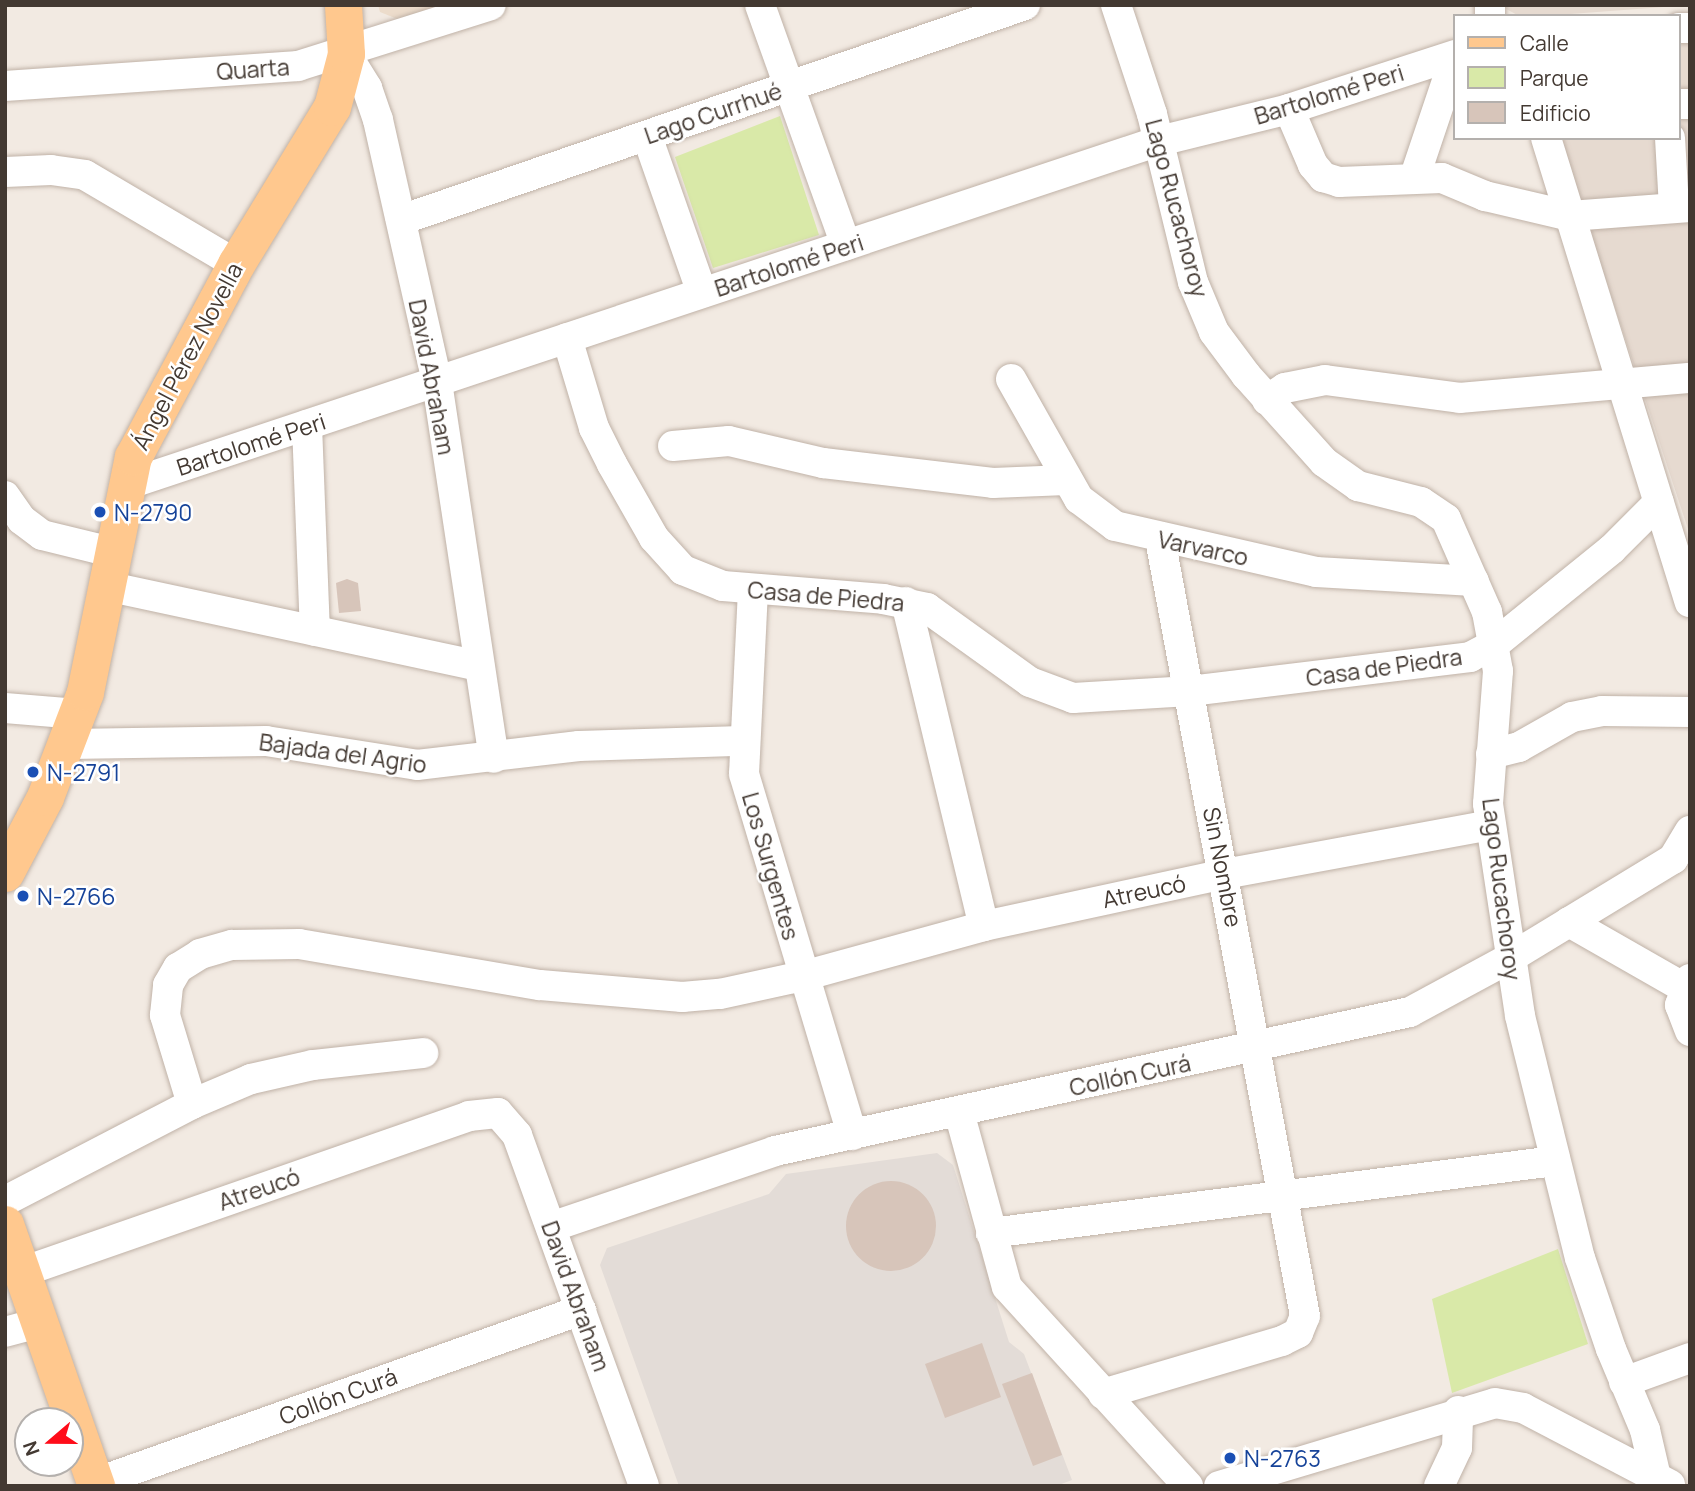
<!DOCTYPE html>
<html>
<head>
<meta charset="utf-8">
<style>
	body { margin:0 }
	#map { position:relative; width:1695px; height:1491px; overflow:hidden; background:#f2eae2; font-family:Manrope,sans-serif }
	div>[style] { position:absolute }
	.residential>* { inset:0; background:#e6dad0 }
	.industrial>* { inset:0; background:#e3dcd7 }
	.education>* { inset:0; background:#ecdccb }
	.green>* { inset:0; background:#d9e9a8 }
	.building>* { inset:0; background:#d7c5ba }
	.round { border-radius:50% }
	.roads { filter:drop-shadow(0 0 2px #c0b2a7) drop-shadow(0 0 2px #c0b2a7) }
	.minor>* { height:30px; margin:-15px; padding:0 15px; transform-origin:15px; border-radius:15px; background:#fff }
	.major>* { height:37px; margin:-18.5px; padding:0 18.5px; transform-origin:18.5px; border-radius:18.5px; background:#ffc88e }
	.dots>* { width:19px; height:19px; translate:-50% -50%; box-sizing:border-box; border:4px solid #fff; border-radius:50% }
	span { translate:-50% -50%; white-space:nowrap; text-align:center; line-height:1.15; -webkit-text-stroke:5px #fff; paint-order:stroke }
	.street-label { font-size:23px; color:#433932 }
	.transit-label { font-size:23px; color:#164399 }
	.left { translate:0 -50%; text-align:left }
	.frame { position:absolute; inset:0; border:7px solid #433932; pointer-events:none }
	.legend { position:absolute; left:1453px; top:14px; width:228px; height:126px; box-sizing:border-box; background:#fff; border:2px solid #b4b0ad; margin:0; padding:9px 12px; list-style:none; font-size:21px; color:#433932 }
	.legend li { display:flex; align-items:center; gap:14px; height:35px }
	.legend b { width:35px; border:2px solid #b4b0ad }
	.north { position:absolute; left:14px; top:1407px; width:70px; height:70px; box-sizing:border-box; background:#fff; border:2px solid #b4b0ad; border-radius:50%; rotate:250deg; font-size:19px; font-weight:700; line-height:28px; text-align:center; color:#433932 }
	.north::after { content:''; display:block; margin:auto; width:24px; height:32px; background:#ff0c19; clip-path:polygon(50% 0,100% 100%,50% 72%,0 100%) }
</style>
</head>
<body>
<div id="map">
	<div class="residential">
		<i style="clip-path:polygon(1690px 5px,1544px 16px,1519px 16px,1501px 6px)"></i>
		<i style="clip-path:polygon(1690px 41px,1690px 535px,1559px 138px,1679px 138px,1679px 42px)"></i>
	</div>
	<div class="industrial">
		<i style="clip-path:polygon(937px 1153px,953px 1165px,1009px 1342px,1024px 1354px,1072px 1480px,1056px 1486px,679px 1486px,600px 1265px,607px 1248px,769px 1194px,786px 1174px)"></i>
	</div>
	<div class="education">
		<i style="clip-path:polygon(378px 5px,443px 5px,400px 20px,380px 12px)"></i>
	</div>
	<div class="green">
		<i style="clip-path:polygon(780px 116px,819px 235px,713px 268px,675px 157px)"></i>
		<i style="clip-path:polygon(1558px 1249px,1588px 1344px,1452px 1393px,1432px 1299px)"></i>
	</div>
	<div class="building">
		<i style="clip-path:polygon(347px 579px,358px 583px,361px 611px,339px 613px,336px 583px)"></i>
		<i class="round" style="left:846px;top:1181px;width:90px;height:90px"></i>
		<i style="clip-path:polygon(982px 1343px,1001px 1397px,945px 1418px,925px 1364px)"></i>
		<i style="clip-path:polygon(1032px 1373px,1062px 1455px,1033px 1466px,1002px 1384px)"></i>
	</div>
	<div class="roads">
		<div class="minor">
			<i style="left:760px;top:5px;width:255px;rotate:70.3deg"></i>
			<i style="left:1116px;top:5px;width:115px;rotate:71.7deg"></i>
			<i style="left:1152px;top:114px;width:173px;rotate:76.3deg"></i>
			<i style="left:1193px;top:282px;width:54px;rotate:67.2deg"></i>
			<i style="left:1214px;top:332px;width:54px;rotate:53.3deg"></i>
			<i style="left:1246px;top:375px;width:117px;rotate:48.1deg"></i>
			<i style="left:1324px;top:462px;width:42px;rotate:35.2deg"></i>
			<i style="left:1358px;top:486px;width:65px;rotate:14.3deg"></i>
			<i style="left:1421px;top:502px;width:30px;rotate:34deg"></i>
			<i style="left:1446px;top:519px;width:102px;rotate:66.2deg"></i>
			<i style="left:1487px;top:612px;width:60px;rotate:79.4deg"></i>
			<i style="left:1498px;top:671px;width:133px;rotate:94.3deg"></i>
			<i style="left:1488px;top:804px;width:214px;rotate:81.4deg"></i>
			<i style="left:1520px;top:1016px;width:249px;rotate:76.1deg"></i>
			<i style="left:1580px;top:1258px;width:96px;rotate:71.2deg"></i>
			<i style="left:1611px;top:1349px;width:88px;rotate:67.2deg"></i>
			<i style="left:1645px;top:1430px;width:57px;rotate:76.9deg"></i>
			<i style="left:1490px;top:16px;width:11px;rotate:-90deg"></i>
			<i style="left:1679px;top:28px;width:11px"></i>
			<i style="left:346px;top:54px;width:40px;rotate:58deg"></i>
			<i style="left:367px;top:88px;width:34px;rotate:71deg"></i>
			<i style="left:378px;top:120px;width:269px;rotate:77.3deg"></i>
			<i style="left:437px;top:382px;width:380px;rotate:81.4deg"></i>
			<i style="left:5px;top:86px;width:294px;rotate:-3.9deg"></i>
			<i style="left:298px;top:66px;width:202px;rotate:-17.5deg"></i>
			<i style="left:1679px;top:104px;width:11px"></i>
			<i style="left:1289px;top:109px;width:61px;rotate:66.8deg"></i>
			<i style="left:1313px;top:165px;width:16px;rotate:50deg"></i>
			<i style="left:1323px;top:177px;width:17px;rotate:17deg"></i>
			<i style="left:1339px;top:182px;width:103px;rotate:-2.2deg"></i>
			<i style="left:1442px;top:178px;width:47px;rotate:22.7deg"></i>
			<i style="left:1485px;top:196px;width:87px;rotate:13.2deg"></i>
			<i style="left:1570px;top:216px;width:120px;rotate:-4.3deg"></i>
			<i style="left:647px;top:136px;width:166px;rotate:70.7deg"></i>
			<i style="left:1546px;top:138px;width:486px;rotate:72.8deg"></i>
			<i style="left:1670px;top:138px;width:69px;rotate:86.7deg"></i>
			<i style="left:5px;top:172px;width:46px;rotate:-2.5deg"></i>
			<i style="left:51px;top:170px;width:34px;rotate:8deg"></i>
			<i style="left:85px;top:175px;width:175px;rotate:30.5deg"></i>
			<i style="left:1415px;top:176px;width:126px;rotate:-71.4deg"></i>
			<i style="left:401px;top:220px;width:660px;rotate:-19.01deg"></i>
			<i style="left:567px;top:338px;width:94px;rotate:73.3deg"></i>
			<i style="left:594px;top:428px;width:40px;rotate:63.4deg"></i>
			<i style="left:612px;top:464px;width:85px;rotate:60.4deg"></i>
			<i style="left:654px;top:538px;width:43px;rotate:47.8deg"></i>
			<i style="left:683px;top:570px;width:43px;rotate:21.8deg"></i>
			<i style="left:723px;top:586px;width:161px;rotate:4.6deg"></i>
			<i style="left:883px;top:599px;width:45px;rotate:11.6deg"></i>
			<i style="left:927px;top:608px;width:127px;rotate:35.7deg"></i>
			<i style="left:1030px;top:682px;width:46px;rotate:20.4deg"></i>
			<i style="left:1073px;top:698px;width:117px;rotate:-3.4deg"></i>
			<i style="left:1190px;top:691px;width:282px;rotate:-6.9deg"></i>
			<i style="left:1470px;top:657px;width:30px;rotate:-28deg"></i>
			<i style="left:1496px;top:643px;width:149px;rotate:-39deg"></i>
			<i style="left:1612px;top:549px;width:66px;rotate:-45deg"></i>
			<i style="left:1011px;top:379px;width:138px;rotate:60.5deg"></i>
			<i style="left:1079px;top:499px;width:45px;rotate:36.9deg"></i>
			<i style="left:1115px;top:526px;width:206px;rotate:12.9deg"></i>
			<i style="left:1316px;top:572px;width:158px;rotate:3.3deg"></i>
			<i style="left:1267px;top:400px;width:22px;rotate:-34deg"></i>
			<i style="left:1285px;top:388px;width:41px;rotate:-11.3deg"></i>
			<i style="left:1325px;top:380px;width:136px;rotate:7.6deg"></i>
			<i style="left:1460px;top:398px;width:231px;rotate:-5deg"></i>
			<i style="left:307px;top:425px;width:206px;rotate:87.8deg"></i>
			<i style="left:673px;top:446px;width:56px;rotate:-5.1deg"></i>
			<i style="left:729px;top:441px;width:97px;rotate:13.2deg"></i>
			<i style="left:823px;top:463px;width:171px;rotate:6.7deg"></i>
			<i style="left:993px;top:483px;width:73px;rotate:-2.4deg"></i>
			<i style="left:126px;top:485px;width:1089px;rotate:-18.42deg"></i>
			<i style="left:1159px;top:141px;width:134px;rotate:-13.8deg"></i>
			<i style="left:1289px;top:109px;width:175px;rotate:-18deg"></i>
			<i style="left:5px;top:496px;width:29px;rotate:55deg"></i>
			<i style="left:22px;top:520px;width:25px;rotate:37deg"></i>
			<i style="left:42px;top:535px;width:72px;rotate:13.7deg"></i>
			<i style="left:106px;top:586px;width:381px;rotate:12.1deg"></i>
			<i style="left:753px;top:590px;width:184px;rotate:92.8deg"></i>
			<i style="left:744px;top:774px;width:377px;rotate:73.3deg"></i>
			<i style="left:906px;top:602px;width:333px;rotate:76.5deg"></i>
			<i style="left:5px;top:708px;width:73px;rotate:4.7deg"></i>
			<i style="left:68px;top:744px;width:198px;rotate:-0.9deg"></i>
			<i style="left:266px;top:741px;width:153px;rotate:9deg"></i>
			<i style="left:417px;top:765px;width:163px;rotate:-6.7deg"></i>
			<i style="left:579px;top:746px;width:163px;rotate:-1.8deg"></i>
			<i style="left:1491px;top:754px;width:29px;rotate:-14deg"></i>
			<i style="left:1519px;top:747px;width:61px;rotate:-29.5deg"></i>
			<i style="left:1572px;top:717px;width:31px;rotate:-11deg"></i>
			<i style="left:1602px;top:711px;width:88px;rotate:0.7deg"></i>
			<i style="left:1569px;top:922px;width:131px;rotate:29.7deg"></i>
			<i style="left:1690px;top:979px;width:28px;rotate:111deg"></i>
			<i style="left:1680px;top:1005px;width:28px;rotate:69deg"></i>
			<i style="left:192px;top:1104px;width:93px;rotate:-106.9deg"></i>
			<i style="left:165px;top:1015px;width:30px;rotate:-84deg"></i>
			<i style="left:168px;top:985px;width:20px;rotate:-60deg"></i>
			<i style="left:178px;top:968px;width:26px;rotate:-32deg"></i>
			<i style="left:200px;top:954px;width:33px;rotate:-16deg"></i>
			<i style="left:232px;top:945px;width:67px;rotate:-0.9deg"></i>
			<i style="left:299px;top:944px;width:244px;rotate:9.7deg"></i>
			<i style="left:540px;top:985px;width:143px;rotate:4.8deg"></i>
			<i style="left:682px;top:997px;width:38px;rotate:-5deg"></i>
			<i style="left:720px;top:994px;width:85px;rotate:-12.2deg"></i>
			<i style="left:803px;top:976px;width:188px;rotate:-15.4deg"></i>
			<i style="left:984px;top:926px;width:246px;rotate:-12.2deg"></i>
			<i style="left:1224px;top:874px;width:270px;rotate:-10.4deg"></i>
			<i style="left:959px;top:1112px;width:181px;rotate:74.7deg"></i>
			<i style="left:1007px;top:1287px;width:269px;rotate:47.7deg"></i>
			<i style="left:5px;top:1201px;width:211px;rotate:-27.4deg"></i>
			<i style="left:192px;top:1104px;width:64px;rotate:-23deg"></i>
			<i style="left:251px;top:1079px;width:64px;rotate:-12.7deg"></i>
			<i style="left:313px;top:1065px;width:111px;rotate:-6.2deg"></i>
			<i style="left:551px;top:1227px;width:237px;rotate:-18.7deg"></i>
			<i style="left:775px;top:1151px;width:650px;rotate:-12.35deg"></i>
			<i style="left:1410px;top:1012px;width:114px;rotate:-28.4deg"></i>
			<i style="left:1510px;top:958px;width:191px;rotate:-31.3deg"></i>
			<i style="left:1673px;top:859px;width:33px;rotate:-59deg"></i>
			<i style="left:991px;top:1233px;width:569px;rotate:-7.28deg"></i>
			<i style="left:22px;top:1272px;width:473px;rotate:-19.2deg"></i>
			<i style="left:469px;top:1116px;width:29px;rotate:-6deg"></i>
			<i style="left:498px;top:1113px;width:29px;rotate:49deg"></i>
			<i style="left:517px;top:1135px;width:373px;rotate:70.1deg"></i>
			<i style="left:5px;top:1332px;width:35px;rotate:-15deg"></i>
			<i style="left:1624px;top:1382px;width:70px;rotate:-20deg"></i>
			<i style="left:1103px;top:1394px;width:187px;rotate:-16.5deg"></i>
			<i style="left:1282px;top:1341px;width:18px;rotate:-27deg"></i>
			<i style="left:1298px;top:1333px;width:18px;rotate:-68deg"></i>
			<i style="left:1305px;top:1316px;width:790px;rotate:-100.57deg"></i>
			<i style="left:95px;top:1483px;width:516px;rotate:-19.59deg"></i>
			<i style="left:1219px;top:1486px;width:288px;rotate:-16.7deg"></i>
			<i style="left:1495px;top:1403px;width:28px;rotate:10deg"></i>
			<i style="left:1523px;top:1408px;width:166px;rotate:27.6deg"></i>
			<i style="left:1439px;top:1486px;width:42px;rotate:-64.7deg"></i>
			<i style="left:1457px;top:1448px;width:37px;rotate:-88deg"></i>
		</div>
		<div class="major">
			<i style="left:5px;top:873px;width:86px;rotate:-62.2deg"></i>
			<i style="left:45px;top:797px;width:112px;rotate:-69.1deg"></i>
			<i style="left:85px;top:692px;width:240px;rotate:-78.5deg"></i>
			<i style="left:133px;top:457px;width:219px;rotate:-61.9deg"></i>
			<i style="left:236px;top:264px;width:184px;rotate:-58.6deg"></i>
			<i style="left:332px;top:107px;width:55px;rotate:-75.2deg"></i>
			<i style="left:346px;top:54px;width:49px;rotate:-93.5deg"></i>
			<i style="left:5px;top:1224px;width:277px;rotate:70.8deg"></i>
		</div>
	</div>
	<div class="dots">
		<i style="left:100px;top:512px;background:#1a4fb4"></i>
		<i style="left:33px;top:772px;background:#1a4fb4"></i>
		<i style="left:23px;top:896px;background:#1a4fb4"></i>
		<i style="left:1230px;top:1458px;background:#1a4fb4"></i>
	</div>
	<div class="street-label">
		<span style="left:253px;top:69px;rotate:-4deg">Quarta</span>
		<span style="left:1329px;top:94px;rotate:-17deg">Bartolomé Peri</span>
		<span style="left:713px;top:113px;rotate:-19deg">Lago Currhué</span>
		<span style="left:1177px;top:208px;rotate:75deg">Lago Rucachoroy</span>
		<span style="left:789px;top:265px;rotate:-18deg">Bartolomé Peri</span>
		<span style="left:187px;top:356px;rotate:-62deg">Ángel Pérez Novella</span>
		<span style="left:432px;top:377px;rotate:79deg">David Abraham</span>
		<span style="left:251px;top:444px;rotate:-18deg">Bartolomé Peri</span>
		<span style="left:1203px;top:548px;rotate:12deg">Varvarco</span>
		<span style="left:826px;top:596px;rotate:5deg">Casa de Piedra</span>
		<span style="left:1384px;top:667px;rotate:-8deg">Casa de Piedra</span>
		<span style="left:343px;top:753px;rotate:8deg">Bajada del Agrio</span>
		<span style="left:771px;top:866px;rotate:74deg">Los Surgentes</span>
		<span style="left:1223px;top:867px;rotate:79deg">Sin Nombre</span>
		<span style="left:1502px;top:889px;rotate:83deg">Lago Rucachoroy</span>
		<span style="left:1144px;top:891px;rotate:-12deg">Atreucó</span>
		<span style="left:1130px;top:1075px;rotate:-12deg">Collón Curá</span>
		<span style="left:259px;top:1189px;rotate:-19deg">Atreucó</span>
		<span style="left:576px;top:1296px;rotate:70deg">David Abraham</span>
		<span style="left:338px;top:1396px;rotate:-20deg">Collón Curá</span>
	</div>
	<div class="transit-label">
		<span class="left" style="left:114px;top:512px">N-2790</span>
		<span class="left" style="left:47px;top:772px">N-2791</span>
		<span class="left" style="left:37px;top:896px">N-2766</span>
		<span class="left" style="left:1244px;top:1458px">N-2763</span>
	</div>
	<div class="frame"></div>
	<ul class="legend">
	<li><b style="height:9px;background:#ffc88e"></b>Calle</li>
	<li><b style="height:19px;background:#d9e9a8"></b>Parque</li>
	<li><b style="height:19px;background:#d7c5ba"></b>Edificio</li>
	</ul>
	<div class="north">N</div>
</div>
</body>
</html>
